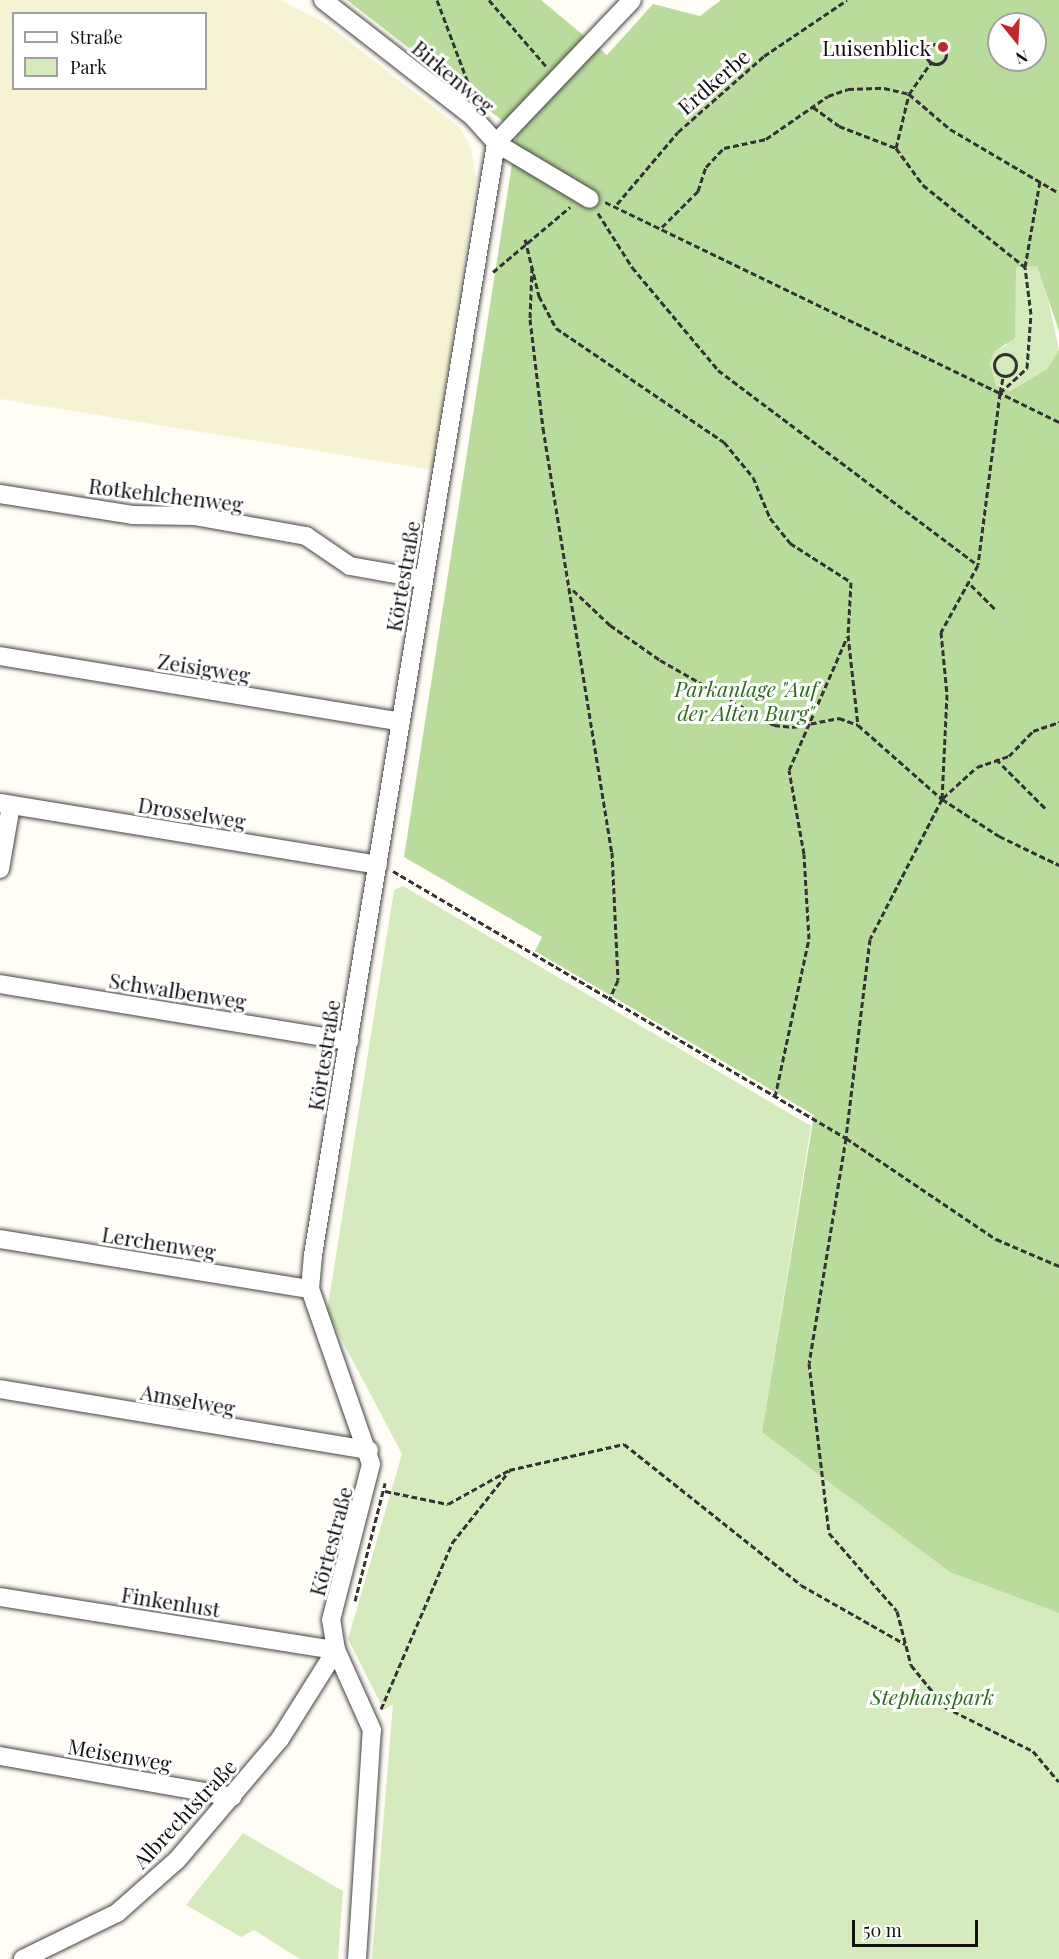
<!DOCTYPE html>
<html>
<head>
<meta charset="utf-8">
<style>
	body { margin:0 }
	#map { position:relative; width:1059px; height:1959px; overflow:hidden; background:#fffdf5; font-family:"Playfair Display",serif }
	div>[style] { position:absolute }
	.farmland>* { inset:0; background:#f6f3d4 }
	.green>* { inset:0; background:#d5ebbd }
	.forest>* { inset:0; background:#b9dc9c }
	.path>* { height:3px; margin-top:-1.5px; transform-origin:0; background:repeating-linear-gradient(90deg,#333 0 6px,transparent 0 9px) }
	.path>.ring { margin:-1.5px; padding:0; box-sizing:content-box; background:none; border:3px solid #333; border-radius:50% }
	.roads { filter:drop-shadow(0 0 2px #444) drop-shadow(0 0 2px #444) }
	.minor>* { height:18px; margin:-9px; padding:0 9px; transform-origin:9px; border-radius:9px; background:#fff }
	.dots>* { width:16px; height:16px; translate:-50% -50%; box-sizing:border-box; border:3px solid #fff; border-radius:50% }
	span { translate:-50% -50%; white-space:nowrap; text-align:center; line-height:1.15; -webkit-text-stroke:6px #fff; paint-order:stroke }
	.poi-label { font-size:21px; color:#111 }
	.right { translate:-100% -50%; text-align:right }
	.street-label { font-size:21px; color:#111 }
	.park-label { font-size:21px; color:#2f6b1f; font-style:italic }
	.legend { position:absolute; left:12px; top:12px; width:195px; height:78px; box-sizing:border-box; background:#fff; border:2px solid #a0a0a0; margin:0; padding:8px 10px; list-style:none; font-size:18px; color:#111 }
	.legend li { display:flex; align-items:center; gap:12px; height:30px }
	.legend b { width:30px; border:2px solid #a0a0a0 }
	.north { position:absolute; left:987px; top:12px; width:60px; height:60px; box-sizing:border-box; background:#fff; border:2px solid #a0a0a0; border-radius:50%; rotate:162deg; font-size:16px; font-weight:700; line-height:24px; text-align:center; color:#111 }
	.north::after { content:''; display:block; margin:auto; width:21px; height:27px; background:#c4262e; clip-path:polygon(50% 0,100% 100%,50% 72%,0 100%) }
	.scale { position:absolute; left:852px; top:1920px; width:126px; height:27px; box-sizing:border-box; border:3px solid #111; border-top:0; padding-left:8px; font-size:18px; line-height:21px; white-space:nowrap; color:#111; -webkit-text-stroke:4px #fff; paint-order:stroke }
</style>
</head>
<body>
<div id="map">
	<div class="farmland">
		<i style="clip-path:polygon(evenodd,0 0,280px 0,325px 23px,459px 127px,471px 148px,476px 178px,433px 470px,0 399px,0 0,14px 14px,206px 14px,206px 88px,14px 88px,14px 14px)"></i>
	</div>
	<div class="green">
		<i style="clip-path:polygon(1030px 262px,1037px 265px,1047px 295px,1059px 350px,1047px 369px,1010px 391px,996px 385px,990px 362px,994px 352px,1007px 345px,1016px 267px)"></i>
		<i style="clip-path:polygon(403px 886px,811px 1126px,762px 1432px,1059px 1613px,1059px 1959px,372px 1959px,393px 1704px,384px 1710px,348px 1639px,402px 1454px,327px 1312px,394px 890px)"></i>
		<i style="clip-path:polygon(243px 1833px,343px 1891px,338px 1959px,300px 1959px,254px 1930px,241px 1937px,186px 1905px)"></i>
	</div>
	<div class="forest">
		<i style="clip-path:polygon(evenodd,347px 0,541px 0,607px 55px,653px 4px,700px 16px,721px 0,1059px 0,1059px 331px,1037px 266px,1016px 267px,1015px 338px,994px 352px,990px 363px,996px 385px,1010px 391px,1047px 369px,1059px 350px,1059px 1613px,950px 1572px,762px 1432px,814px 1115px,535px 951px,542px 937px,404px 857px,517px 132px,347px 0,999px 24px,1035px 24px,1035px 60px,999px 60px,999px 24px)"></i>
	</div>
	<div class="path">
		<i style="left:437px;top:0;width:99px;rotate:69.4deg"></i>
		<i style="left:489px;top:0;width:87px;rotate:49.2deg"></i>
		<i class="ring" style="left:926px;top:44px;width:17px;height:17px"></i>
		<i style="left:813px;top:107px;width:32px;rotate:36deg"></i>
		<i style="left:839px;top:126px;width:61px;rotate:21.1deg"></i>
		<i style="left:896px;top:148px;width:46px;rotate:53.9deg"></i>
		<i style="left:923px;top:185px;width:131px;rotate:38.8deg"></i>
		<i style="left:896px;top:148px;width:56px;rotate:-76.5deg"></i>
		<i style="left:909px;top:94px;width:38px;rotate:-55deg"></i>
		<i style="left:605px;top:202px;width:439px;rotate:25.8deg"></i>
		<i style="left:617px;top:204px;width:94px;rotate:-49.7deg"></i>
		<i style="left:678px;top:132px;width:115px;rotate:-41.5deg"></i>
		<i style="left:764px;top:56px;width:100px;rotate:-34deg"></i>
		<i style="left:598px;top:213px;width:64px;rotate:57.8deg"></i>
		<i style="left:632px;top:267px;width:134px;rotate:50.1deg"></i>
		<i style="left:718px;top:370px;width:325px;rotate:36.9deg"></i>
		<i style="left:662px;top:227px;width:51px;rotate:-45deg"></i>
		<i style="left:698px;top:191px;width:25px;rotate:-72deg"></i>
		<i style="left:706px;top:167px;width:26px;rotate:-47deg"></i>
		<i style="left:724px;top:148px;width:43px;rotate:-12.1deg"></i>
		<i style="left:766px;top:139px;width:75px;rotate:-34.7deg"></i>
		<i style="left:828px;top:96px;width:21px;rotate:-19deg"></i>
		<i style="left:848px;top:89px;width:36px;rotate:-2deg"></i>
		<i style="left:884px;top:88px;width:26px;rotate:13deg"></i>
		<i style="left:909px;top:94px;width:54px;rotate:40.5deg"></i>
		<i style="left:950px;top:129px;width:126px;rotate:30.4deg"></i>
		<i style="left:525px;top:239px;width:59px;rotate:76.2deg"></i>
		<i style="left:539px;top:296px;width:36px;rotate:62deg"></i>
		<i style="left:556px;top:328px;width:203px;rotate:34.2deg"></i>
		<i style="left:724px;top:442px;width:45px;rotate:50.4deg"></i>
		<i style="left:753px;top:477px;width:44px;rotate:67.5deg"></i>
		<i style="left:770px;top:518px;width:32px;rotate:51deg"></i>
		<i style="left:790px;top:543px;width:72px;rotate:32.6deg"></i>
		<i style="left:851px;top:582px;width:53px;rotate:93.2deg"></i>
		<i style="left:848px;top:635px;width:91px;rotate:83.7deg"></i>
		<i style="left:532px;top:267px;width:52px;rotate:92.2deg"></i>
		<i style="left:530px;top:319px;width:110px;rotate:83.2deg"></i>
		<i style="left:543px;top:428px;width:430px;rotate:80.8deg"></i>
		<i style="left:612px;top:852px;width:128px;rotate:87.3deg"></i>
		<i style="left:618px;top:980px;width:22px;rotate:114deg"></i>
		<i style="left:493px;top:272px;width:101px;rotate:-40.2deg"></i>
		<i class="ring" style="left:994px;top:354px;width:19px;height:19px"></i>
		<i style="left:1000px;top:393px;width:37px;rotate:-43deg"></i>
		<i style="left:1027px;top:368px;width:54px;rotate:-85.8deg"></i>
		<i style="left:1031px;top:314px;width:47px;rotate:-97.3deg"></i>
		<i style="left:1025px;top:267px;width:87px;rotate:-80.1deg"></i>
		<i style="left:1000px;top:393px;width:16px;rotate:-79deg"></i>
		<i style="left:1059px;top:422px;width:66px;rotate:-153.8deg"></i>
		<i style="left:1000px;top:393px;width:173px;rotate:97.3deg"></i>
		<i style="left:978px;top:565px;width:77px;rotate:118.9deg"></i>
		<i style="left:941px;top:632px;width:62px;rotate:84.5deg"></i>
		<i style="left:947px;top:694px;width:105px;rotate:92.7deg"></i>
		<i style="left:942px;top:799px;width:157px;rotate:117.2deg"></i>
		<i style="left:870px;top:939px;width:200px;rotate:96.9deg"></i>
		<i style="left:846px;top:1138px;width:228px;rotate:99.3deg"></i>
		<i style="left:809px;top:1363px;width:171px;rotate:83.3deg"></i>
		<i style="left:829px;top:1533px;width:103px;rotate:48.9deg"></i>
		<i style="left:897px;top:1611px;width:56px;rotate:75.5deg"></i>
		<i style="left:911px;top:1665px;width:54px;rotate:51deg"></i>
		<i style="left:945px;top:1707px;width:98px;rotate:26.6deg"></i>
		<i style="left:1033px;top:1751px;width:40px;rotate:50deg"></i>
		<i style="left:971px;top:585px;width:35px;rotate:45deg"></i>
		<i style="left:573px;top:590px;width:51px;rotate:43.4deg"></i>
		<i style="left:610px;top:625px;width:61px;rotate:35deg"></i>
		<i style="left:660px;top:660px;width:131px;rotate:29.7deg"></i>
		<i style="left:774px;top:725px;width:19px;rotate:6deg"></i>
		<i style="left:793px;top:727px;width:47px;rotate:-11.1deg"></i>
		<i style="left:839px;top:718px;width:20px;rotate:20deg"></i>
		<i style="left:858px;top:725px;width:112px;rotate:41.4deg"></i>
		<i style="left:942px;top:799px;width:68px;rotate:33deg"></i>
		<i style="left:999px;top:836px;width:67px;rotate:25.8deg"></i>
		<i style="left:996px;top:759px;width:72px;rotate:45deg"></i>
		<i style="left:943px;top:798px;width:46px;rotate:-42.4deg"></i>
		<i style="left:977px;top:767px;width:34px;rotate:-19deg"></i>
		<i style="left:1009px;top:756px;width:35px;rotate:-46deg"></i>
		<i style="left:1033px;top:731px;width:28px;rotate:-19deg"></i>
		<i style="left:393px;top:871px;width:526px;rotate:30.52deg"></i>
		<i style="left:846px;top:1138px;width:181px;rotate:34deg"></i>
		<i style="left:996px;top:1239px;width:69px;rotate:23.2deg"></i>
		<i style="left:775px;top:1097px;width:162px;rotate:-77.9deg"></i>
		<i style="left:809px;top:939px;width:85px;rotate:-93.4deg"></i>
		<i style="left:804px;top:854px;width:85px;rotate:-100.1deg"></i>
		<i style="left:789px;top:770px;width:145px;rotate:-66.4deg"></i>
		<i style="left:385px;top:1491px;width:64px;rotate:11.7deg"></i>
		<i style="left:448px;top:1504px;width:70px;rotate:-29.1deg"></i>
		<i style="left:509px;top:1470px;width:118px;rotate:-12.7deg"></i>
		<i style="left:624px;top:1444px;width:226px;rotate:38.5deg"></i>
		<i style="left:801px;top:1585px;width:120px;rotate:29.6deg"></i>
		<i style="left:355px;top:1601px;width:122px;rotate:-75.7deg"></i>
		<i style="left:381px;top:1709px;width:181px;rotate:-66.8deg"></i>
		<i style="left:452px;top:1543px;width:92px;rotate:-51.6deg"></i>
	</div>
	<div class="roads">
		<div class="minor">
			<i style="left:323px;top:0;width:189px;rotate:37.9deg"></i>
			<i style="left:472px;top:116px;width:36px;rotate:48deg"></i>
			<i style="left:496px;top:143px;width:109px;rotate:30.8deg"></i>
			<i style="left:0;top:494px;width:134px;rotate:9deg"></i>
			<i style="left:132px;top:515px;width:62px;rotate:0.9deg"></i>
			<i style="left:194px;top:516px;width:114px;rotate:10.1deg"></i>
			<i style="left:306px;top:536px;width:53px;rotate:34.3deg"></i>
			<i style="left:350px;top:566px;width:75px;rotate:10deg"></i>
			<i style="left:0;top:656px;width:406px;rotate:9.3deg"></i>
			<i style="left:0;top:803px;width:383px;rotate:9.3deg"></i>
			<i style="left:0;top:869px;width:65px;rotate:-80.2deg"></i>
			<i style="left:0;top:984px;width:354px;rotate:9.3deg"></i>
			<i style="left:0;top:1239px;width:314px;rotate:9.2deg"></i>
			<i style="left:0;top:1389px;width:374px;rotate:9.4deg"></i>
			<i style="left:0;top:1597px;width:340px;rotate:9deg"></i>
			<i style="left:336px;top:1650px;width:105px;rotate:122.2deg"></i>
			<i style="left:280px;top:1739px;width:159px;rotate:130.4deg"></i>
			<i style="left:177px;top:1860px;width:80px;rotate:138.5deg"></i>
			<i style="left:117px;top:1913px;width:105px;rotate:153.9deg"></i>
			<i style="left:0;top:1756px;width:236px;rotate:10deg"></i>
			<i style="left:357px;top:1959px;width:229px;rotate:-86.3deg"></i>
			<i style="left:372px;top:1730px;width:88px;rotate:-114.2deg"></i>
			<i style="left:336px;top:1650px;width:30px;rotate:-99deg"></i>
			<i style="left:331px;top:1620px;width:161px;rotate:-75.6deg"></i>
			<i style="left:371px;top:1464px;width:185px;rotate:-109.2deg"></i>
			<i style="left:310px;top:1289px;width:34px;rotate:-85deg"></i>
			<i style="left:313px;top:1255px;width:1127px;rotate:-80.65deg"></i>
			<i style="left:496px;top:143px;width:197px;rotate:-46.4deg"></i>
		</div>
	</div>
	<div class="dots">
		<i style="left:943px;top:47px;background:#c4262e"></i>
	</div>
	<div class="poi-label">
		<span class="right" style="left:931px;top:47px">Luisenblick</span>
	</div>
	<div class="street-label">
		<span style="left:454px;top:76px;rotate:40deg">Birkenweg</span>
		<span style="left:713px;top:81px;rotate:-41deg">Erdkerbe</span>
		<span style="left:166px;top:494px;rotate:7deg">Rotkehlchenweg</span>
		<span style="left:402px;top:576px;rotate:-80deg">Körtestraße</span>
		<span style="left:204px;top:667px;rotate:9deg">Zeisigweg</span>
		<span style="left:192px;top:812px;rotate:9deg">Drosselweg</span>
		<span style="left:178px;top:990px;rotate:9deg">Schwalbenweg</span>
		<span style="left:323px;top:1055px;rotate:-81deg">Körtestraße</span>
		<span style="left:159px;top:1242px;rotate:9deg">Lerchenweg</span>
		<span style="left:188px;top:1399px;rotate:10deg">Amselweg</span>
		<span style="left:330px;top:1541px;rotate:-75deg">Körtestraße</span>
		<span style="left:171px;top:1601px;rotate:9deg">Finkenlust</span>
		<span style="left:120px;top:1754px;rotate:10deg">Meisenweg</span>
		<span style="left:184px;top:1813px;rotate:-47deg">Albrechtstraße</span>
	</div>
	<div class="park-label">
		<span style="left:746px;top:700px">Parkanlage "Auf<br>der Alten Burg"</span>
		<span style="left:932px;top:1696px">Stephanspark</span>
	</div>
	<ul class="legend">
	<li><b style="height:8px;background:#fff"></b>Straße</li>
	<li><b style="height:16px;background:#d5ebbd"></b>Park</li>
	</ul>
	<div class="north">N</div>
	<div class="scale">50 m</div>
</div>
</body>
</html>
